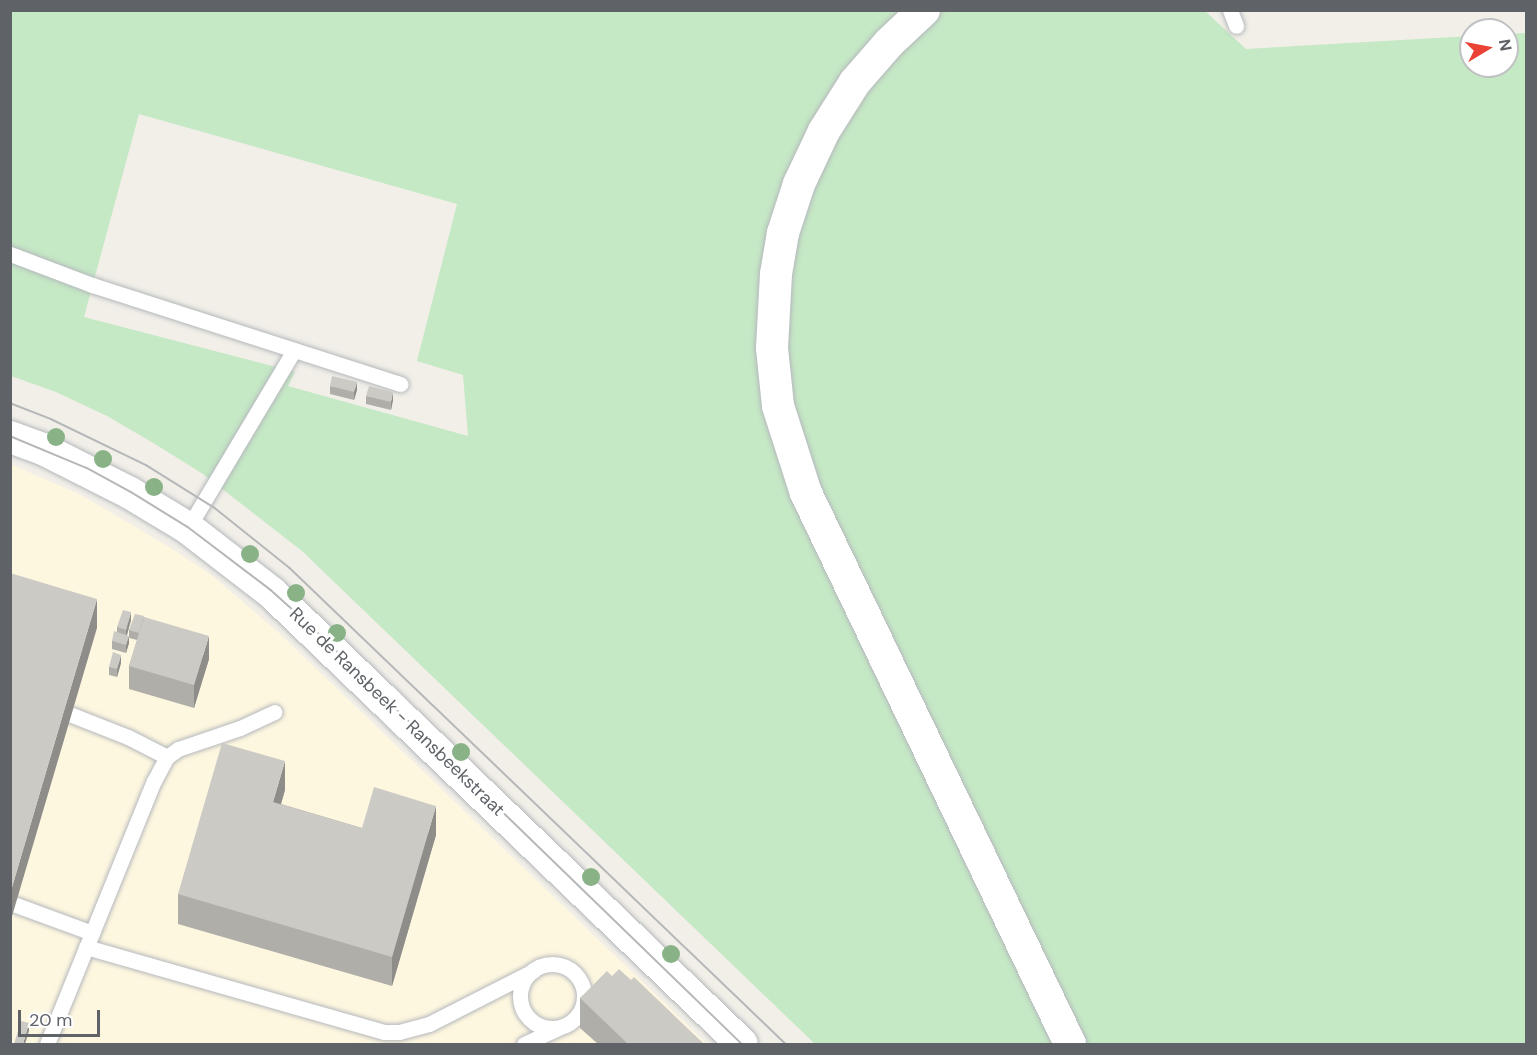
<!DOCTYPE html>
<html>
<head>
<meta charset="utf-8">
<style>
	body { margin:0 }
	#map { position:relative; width:1537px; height:1055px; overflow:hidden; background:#f1efe8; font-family:"DM Sans",sans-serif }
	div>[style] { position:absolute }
	.commercial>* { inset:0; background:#fef7e0 }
	.green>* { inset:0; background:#c5e8c5 }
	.roads { filter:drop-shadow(0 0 2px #b5b8bc) drop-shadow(0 0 2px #b5b8bc) }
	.lane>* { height:15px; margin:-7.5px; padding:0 7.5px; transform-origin:7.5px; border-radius:7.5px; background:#fff }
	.lane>.ring { margin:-7.5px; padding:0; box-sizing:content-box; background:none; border:15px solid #fff; border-radius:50% }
	.street>* { height:32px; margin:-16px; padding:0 16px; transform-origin:16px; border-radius:16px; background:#fff }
	.tram>* { height:1.5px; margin:-0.75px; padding:0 0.75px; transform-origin:0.75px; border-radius:0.75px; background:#b6b7b8 }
	.trees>* { width:18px; height:18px; margin:-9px; border-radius:50%; background:#89b387 }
	.wall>* { inset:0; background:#afaea9 }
	.shaded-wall>* { inset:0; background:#8f8d8a }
	.building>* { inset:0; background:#cccac5 }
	span { translate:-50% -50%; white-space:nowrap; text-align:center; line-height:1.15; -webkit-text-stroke:6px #fff; paint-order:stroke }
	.street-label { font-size:18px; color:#5f6368 }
	.frame { position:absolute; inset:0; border:12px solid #5f6368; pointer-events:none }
	.north { position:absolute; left:1459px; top:18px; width:60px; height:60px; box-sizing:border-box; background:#fff; border:2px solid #bfc1c3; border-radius:50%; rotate:80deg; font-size:16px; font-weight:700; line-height:24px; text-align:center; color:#5f6368 }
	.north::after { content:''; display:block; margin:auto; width:21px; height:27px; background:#ea4335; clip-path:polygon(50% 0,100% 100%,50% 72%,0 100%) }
	.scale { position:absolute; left:18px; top:1010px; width:82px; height:27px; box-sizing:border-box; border:3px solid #5f6368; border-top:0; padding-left:8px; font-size:18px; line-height:21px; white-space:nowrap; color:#5f6368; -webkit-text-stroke:4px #fff; paint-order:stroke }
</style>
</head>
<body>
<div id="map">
	<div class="commercial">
		<i style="clip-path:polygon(10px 464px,81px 495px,166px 545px,210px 574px,279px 633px,707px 1044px,11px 1044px)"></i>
	</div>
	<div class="green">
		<i style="clip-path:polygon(evenodd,1204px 10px,1246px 49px,1471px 36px,1471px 66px,1507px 66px,1507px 34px,1526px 33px,1526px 1044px,815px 1044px,302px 551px,203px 474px,155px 444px,107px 416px,56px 392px,11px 376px,10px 11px,1204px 10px,139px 114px,457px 204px,417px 361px,463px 375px,468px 436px,288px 386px,295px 372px,84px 317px,139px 114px)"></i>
	</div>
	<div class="roads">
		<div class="lane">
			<i style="left:1230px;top:10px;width:17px;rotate:69deg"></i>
			<i style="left:10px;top:254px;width:88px;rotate:20.7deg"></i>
			<i style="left:92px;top:285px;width:324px;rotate:17.8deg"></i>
			<i style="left:188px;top:528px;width:207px;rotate:-59.2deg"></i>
			<i style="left:72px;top:715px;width:60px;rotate:21.4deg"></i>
			<i style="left:128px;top:737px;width:44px;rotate:27.1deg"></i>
			<i style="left:16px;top:905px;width:81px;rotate:20.2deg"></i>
			<i style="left:86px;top:947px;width:310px;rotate:15.9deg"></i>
			<i style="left:384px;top:1032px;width:15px"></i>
			<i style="left:399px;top:1032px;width:31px;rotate:-15deg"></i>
			<i style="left:429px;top:1024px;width:117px;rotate:-27deg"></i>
			<i class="ring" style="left:520px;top:964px;width:49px;height:49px"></i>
			<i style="left:47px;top:1044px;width:284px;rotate:-67.9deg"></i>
			<i style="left:154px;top:781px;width:27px;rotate:-62deg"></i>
			<i style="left:167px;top:757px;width:14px;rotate:-36deg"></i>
			<i style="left:178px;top:749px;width:65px;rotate:-18.7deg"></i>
			<i style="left:240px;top:728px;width:38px;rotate:-25deg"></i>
			<i style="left:524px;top:1044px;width:38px;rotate:-25deg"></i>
		</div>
		<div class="street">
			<i style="left:924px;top:10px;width:48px;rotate:136.7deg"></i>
			<i style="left:889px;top:43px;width:52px;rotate:131.1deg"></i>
			<i style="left:855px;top:82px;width:58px;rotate:122.3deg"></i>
			<i style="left:824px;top:131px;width:59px;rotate:115.3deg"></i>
			<i style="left:799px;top:184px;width:52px;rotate:108.1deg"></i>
			<i style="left:783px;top:233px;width:42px;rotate:99.7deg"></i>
			<i style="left:776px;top:274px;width:74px;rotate:93.1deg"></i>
			<i style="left:772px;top:348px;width:58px;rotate:84.1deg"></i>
			<i style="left:778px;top:406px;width:91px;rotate:72.2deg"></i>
			<i style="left:806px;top:493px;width:611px;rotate:64.4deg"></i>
			<i style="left:10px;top:437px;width:35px;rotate:20deg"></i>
			<i style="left:43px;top:449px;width:97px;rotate:26.8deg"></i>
			<i style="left:130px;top:493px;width:68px;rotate:31.1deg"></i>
			<i style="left:188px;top:528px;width:106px;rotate:37.7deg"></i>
			<i style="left:272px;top:593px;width:651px;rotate:43.82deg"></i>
		</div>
	</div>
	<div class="tram">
		<i style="left:10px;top:403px;width:44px;rotate:21.3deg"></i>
		<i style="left:51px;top:419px;width:106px;rotate:25.8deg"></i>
		<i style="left:146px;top:465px;width:81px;rotate:31.9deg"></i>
		<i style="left:215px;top:508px;width:96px;rotate:38.7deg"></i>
		<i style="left:290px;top:568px;width:687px;rotate:43.82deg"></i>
		<i style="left:10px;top:436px;width:83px;rotate:22.6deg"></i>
		<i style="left:87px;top:468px;width:50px;rotate:28.6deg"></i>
		<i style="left:131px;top:492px;width:67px;rotate:31.6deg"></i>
		<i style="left:188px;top:527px;width:104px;rotate:37.2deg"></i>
		<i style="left:271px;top:590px;width:52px;rotate:41.9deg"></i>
		<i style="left:310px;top:625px;width:602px;rotate:44.12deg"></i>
	</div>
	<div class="trees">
		<i style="left:56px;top:437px"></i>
		<i style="left:103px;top:459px"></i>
		<i style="left:154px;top:487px"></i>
		<i style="left:250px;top:554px"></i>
		<i style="left:296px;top:593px"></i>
		<i style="left:337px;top:633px"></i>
		<i style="left:461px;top:752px"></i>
		<i style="left:591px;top:877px"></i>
		<i style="left:671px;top:954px"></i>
	</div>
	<div class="wall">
		<i style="clip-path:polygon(330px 386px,357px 390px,354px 400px,330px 394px)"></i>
		<i style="clip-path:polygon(366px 396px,393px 400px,391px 410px,366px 404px)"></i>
		<i style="clip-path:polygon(144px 617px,209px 659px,194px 708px,129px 689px,129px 666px,137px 640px,129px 638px,129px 630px)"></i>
		<i style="clip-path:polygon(131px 620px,127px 635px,129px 643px,126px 653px,112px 649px,112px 641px,117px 632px,117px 627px)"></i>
		<i style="clip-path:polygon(121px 663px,117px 677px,109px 675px,109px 667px)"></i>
		<i style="clip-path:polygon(285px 790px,281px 804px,362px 828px,436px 835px,392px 986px,178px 924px,178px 894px)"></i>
		<i style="clip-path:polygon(612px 976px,631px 980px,704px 1044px,598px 1044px,580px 1028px,580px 998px)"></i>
	</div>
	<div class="shaded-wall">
		<i style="clip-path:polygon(357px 382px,357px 390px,354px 400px,354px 392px)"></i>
		<i style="clip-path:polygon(393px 392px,393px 400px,391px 410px,391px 402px)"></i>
		<i style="clip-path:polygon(97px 599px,97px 628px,10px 923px,10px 894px)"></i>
		<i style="clip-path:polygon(131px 612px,131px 620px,126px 638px,126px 630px)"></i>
		<i style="clip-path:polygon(129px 636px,129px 643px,126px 653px,126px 645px)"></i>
		<i style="clip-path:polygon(209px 636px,209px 659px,194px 708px,194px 685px)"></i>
		<i style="clip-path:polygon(121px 655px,121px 663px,117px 677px,117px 669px)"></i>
		<i style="clip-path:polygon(285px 761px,285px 790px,273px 831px,273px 802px)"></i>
		<i style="clip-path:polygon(436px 806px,436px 835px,392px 986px,392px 957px)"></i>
		<i style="clip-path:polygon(29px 1023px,29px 1031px,25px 1044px,23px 1044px)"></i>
	</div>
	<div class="building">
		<i style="clip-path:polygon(332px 376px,357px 382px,354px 392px,330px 386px)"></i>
		<i style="clip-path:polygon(369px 386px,393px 392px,391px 402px,366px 396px)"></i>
		<i style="clip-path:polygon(10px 573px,97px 599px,10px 894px)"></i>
		<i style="clip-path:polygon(123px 610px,131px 612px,126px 630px,117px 627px)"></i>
		<i style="clip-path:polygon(135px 614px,144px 616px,139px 633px,129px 630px)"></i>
		<i style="clip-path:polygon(144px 617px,209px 636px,194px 685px,129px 666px)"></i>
		<i style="clip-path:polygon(114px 631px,129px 636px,126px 645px,112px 641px)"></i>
		<i style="clip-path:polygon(113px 652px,121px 655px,117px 669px,109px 667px)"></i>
		<i style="clip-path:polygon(222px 743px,285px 761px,273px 802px,362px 828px,374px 787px,436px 806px,392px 957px,178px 894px)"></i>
		<i style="clip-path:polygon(619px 969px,631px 980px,634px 977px,704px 1044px,628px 1044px,580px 998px,607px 971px,612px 976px)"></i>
		<i style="clip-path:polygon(21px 1021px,29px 1023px,23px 1044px,14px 1044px)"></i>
	</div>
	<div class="street-label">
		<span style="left:397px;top:712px;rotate:44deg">Rue de Ransbeek - Ransbeekstraat</span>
	</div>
	<div class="frame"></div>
	<div class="north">N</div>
	<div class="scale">20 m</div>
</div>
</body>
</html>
